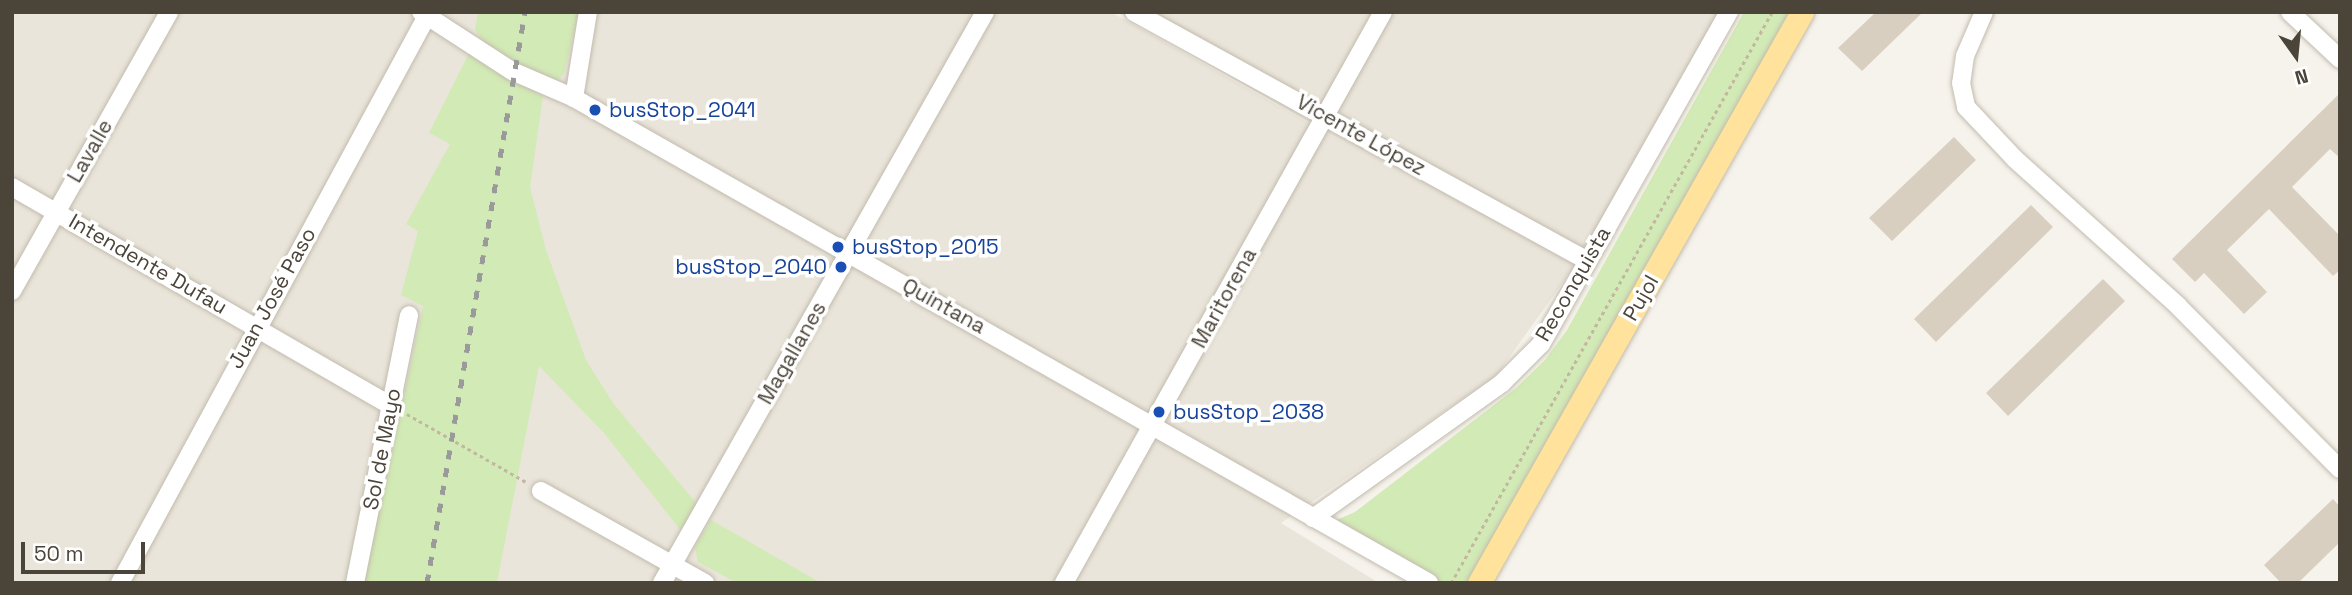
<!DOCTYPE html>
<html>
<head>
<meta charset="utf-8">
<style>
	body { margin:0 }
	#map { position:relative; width:2352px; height:595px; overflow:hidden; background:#f6f3ec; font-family:"Space Grotesk",sans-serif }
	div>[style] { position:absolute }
	.residential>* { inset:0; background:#eae5da }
	.green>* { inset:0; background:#d2eab5 }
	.building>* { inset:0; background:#d8cfc1 }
	.path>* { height:2.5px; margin-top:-1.25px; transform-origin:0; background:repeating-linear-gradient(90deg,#c4b79f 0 3.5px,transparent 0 7px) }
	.roads { filter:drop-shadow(0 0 2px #c2bbae) drop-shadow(0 0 2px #c2bbae) }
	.minor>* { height:18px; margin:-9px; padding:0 9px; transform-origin:9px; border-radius:9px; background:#fff }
	.major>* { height:23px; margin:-11.5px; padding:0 11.5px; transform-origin:11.5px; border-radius:11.5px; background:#ffe39c }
	.rail>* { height:5px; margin-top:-2.5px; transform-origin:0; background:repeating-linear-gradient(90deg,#9a9a9a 0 9px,transparent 0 18px) }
	.dots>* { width:19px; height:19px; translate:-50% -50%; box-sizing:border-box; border:4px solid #fff; border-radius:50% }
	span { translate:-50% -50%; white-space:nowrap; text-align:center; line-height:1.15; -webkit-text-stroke:7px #fff; paint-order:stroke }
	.transit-label { font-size:21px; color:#164399 }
	.left { translate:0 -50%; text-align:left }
	.right { translate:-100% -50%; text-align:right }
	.street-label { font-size:21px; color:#4b4439 }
	.frame { position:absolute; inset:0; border:14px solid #4b4439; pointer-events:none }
	.north { position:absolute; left:2261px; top:21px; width:70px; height:70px; -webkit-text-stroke:5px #fff; paint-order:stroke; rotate:165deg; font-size:19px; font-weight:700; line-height:28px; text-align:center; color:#4b4439 }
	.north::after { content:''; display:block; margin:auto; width:24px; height:32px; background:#4b4439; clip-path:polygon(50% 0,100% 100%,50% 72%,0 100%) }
	.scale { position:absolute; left:21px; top:542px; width:124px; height:32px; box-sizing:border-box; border:4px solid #4b4439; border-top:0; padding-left:9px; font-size:21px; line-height:24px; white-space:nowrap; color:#4b4439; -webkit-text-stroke:5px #fff; paint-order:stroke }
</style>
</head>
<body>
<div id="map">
	<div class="residential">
		<i style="clip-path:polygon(12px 12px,1111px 12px,1359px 151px,1118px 12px,1721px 12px,1571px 271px,1496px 376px,1281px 523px,1379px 583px,12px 583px)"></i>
	</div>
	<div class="green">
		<i style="clip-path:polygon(478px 12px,579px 12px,564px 74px,557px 81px,547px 82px,523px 69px,484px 42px,475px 30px)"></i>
		<i style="clip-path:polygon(1744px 12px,1790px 12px,1471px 583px,1442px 583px,1334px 521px,1355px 512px,1516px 388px,1545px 360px,1567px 330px)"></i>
		<i style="clip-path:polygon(469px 53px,543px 96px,530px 187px,546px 250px,586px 360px,613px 403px,697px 504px,682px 532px,604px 433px,539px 366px,497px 583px,364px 583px,423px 306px,401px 295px,418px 231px,406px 224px,450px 144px,429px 133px)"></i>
		<i style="clip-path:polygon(711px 520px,821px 583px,737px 583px,698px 562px,695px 547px)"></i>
	</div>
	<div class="building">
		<i style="clip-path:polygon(1876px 12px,1923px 12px,1862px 71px,1838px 48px)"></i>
		<i style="clip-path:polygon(2340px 93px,2340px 158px,2330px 149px,2292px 187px,2340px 236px,2340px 270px,2333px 276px,2269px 209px,2227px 250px,2267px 292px,2244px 314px,2204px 273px,2195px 282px,2172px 259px)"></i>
		<i style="clip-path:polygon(1954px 137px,1976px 160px,1892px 241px,1869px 218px)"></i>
		<i style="clip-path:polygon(2031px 205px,2053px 227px,1936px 342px,1914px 319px)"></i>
		<i style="clip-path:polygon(2103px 279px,2125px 301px,2008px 416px,1986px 393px)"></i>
		<i style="clip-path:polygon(2333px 499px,2340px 507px,2340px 542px,2298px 583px,2281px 583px,2264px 565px)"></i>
	</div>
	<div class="path">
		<i style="left:407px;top:414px;width:137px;rotate:29.7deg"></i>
		<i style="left:1451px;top:583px;width:655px;rotate:-60.66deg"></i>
	</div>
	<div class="roads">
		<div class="minor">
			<i style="left:421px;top:12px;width:108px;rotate:33deg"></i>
			<i style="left:512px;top:71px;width:68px;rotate:23.5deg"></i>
			<i style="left:574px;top:98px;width:983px;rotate:29.56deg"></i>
			<i style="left:1134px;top:12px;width:516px;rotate:28.75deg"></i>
			<i style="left:1984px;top:12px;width:48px;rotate:113.4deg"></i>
			<i style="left:1965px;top:56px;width:27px;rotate:98deg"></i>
			<i style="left:1961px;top:83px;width:25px;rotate:78deg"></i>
			<i style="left:1966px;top:107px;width:71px;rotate:46.7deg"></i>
			<i style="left:2015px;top:159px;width:219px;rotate:42deg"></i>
			<i style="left:2178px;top:306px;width:230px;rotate:45.2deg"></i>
			<i style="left:2290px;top:12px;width:69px;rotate:43.2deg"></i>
			<i style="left:574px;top:98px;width:87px;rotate:-80.8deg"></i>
			<i style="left:12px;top:187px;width:438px;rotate:30deg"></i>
			<i style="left:12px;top:291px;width:320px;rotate:-60.6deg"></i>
			<i style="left:541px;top:491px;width:188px;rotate:29.3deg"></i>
			<i style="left:1313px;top:518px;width:232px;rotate:-35.5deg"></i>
			<i style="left:1502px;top:383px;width:55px;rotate:-45deg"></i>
			<i style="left:1541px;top:344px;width:382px;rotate:-60.5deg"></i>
			<i style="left:120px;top:583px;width:645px;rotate:-61.57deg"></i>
			<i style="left:355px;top:583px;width:273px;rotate:-78.6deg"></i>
			<i style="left:662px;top:583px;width:656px;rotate:-60.5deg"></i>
			<i style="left:1064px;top:583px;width:654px;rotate:-60.81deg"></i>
		</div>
		<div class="major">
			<i style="left:1479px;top:583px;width:656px;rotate:-60.5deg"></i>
		</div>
	</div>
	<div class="rail">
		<i style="left:427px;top:583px;width:579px;rotate:-80.26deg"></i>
	</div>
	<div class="dots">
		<i style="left:595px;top:110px;background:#1a4fb4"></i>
		<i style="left:838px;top:247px;background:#1a4fb4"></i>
		<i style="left:841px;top:267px;background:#1a4fb4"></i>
		<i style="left:1159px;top:412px;background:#1a4fb4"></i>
	</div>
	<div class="transit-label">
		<span class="left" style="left:609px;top:110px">busStop_2041</span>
		<span class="left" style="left:852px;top:247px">busStop_2015</span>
		<span class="right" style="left:827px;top:267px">busStop_2040</span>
		<span class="left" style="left:1173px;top:412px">busStop_2038</span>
	</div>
	<div class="street-label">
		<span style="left:1361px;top:135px;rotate:29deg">Vicente López</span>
		<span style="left:90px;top:151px;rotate:-60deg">Lavalle</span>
		<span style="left:148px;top:264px;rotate:30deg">Intendente Dufau</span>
		<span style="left:1573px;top:284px;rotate:-60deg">Reconquista</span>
		<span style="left:272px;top:298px;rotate:-61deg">Juan José Paso</span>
		<span style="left:1224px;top:298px;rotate:-61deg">Maritorena</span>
		<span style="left:1641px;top:298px;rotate:-60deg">Pujol</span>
		<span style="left:944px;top:306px;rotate:29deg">Quintana</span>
		<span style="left:792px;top:353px;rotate:-60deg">Magallanes</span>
		<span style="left:382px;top:449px;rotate:-79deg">Sol de Mayo</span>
	</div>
	<div class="frame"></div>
	<div class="north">N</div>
	<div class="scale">50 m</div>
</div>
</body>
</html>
